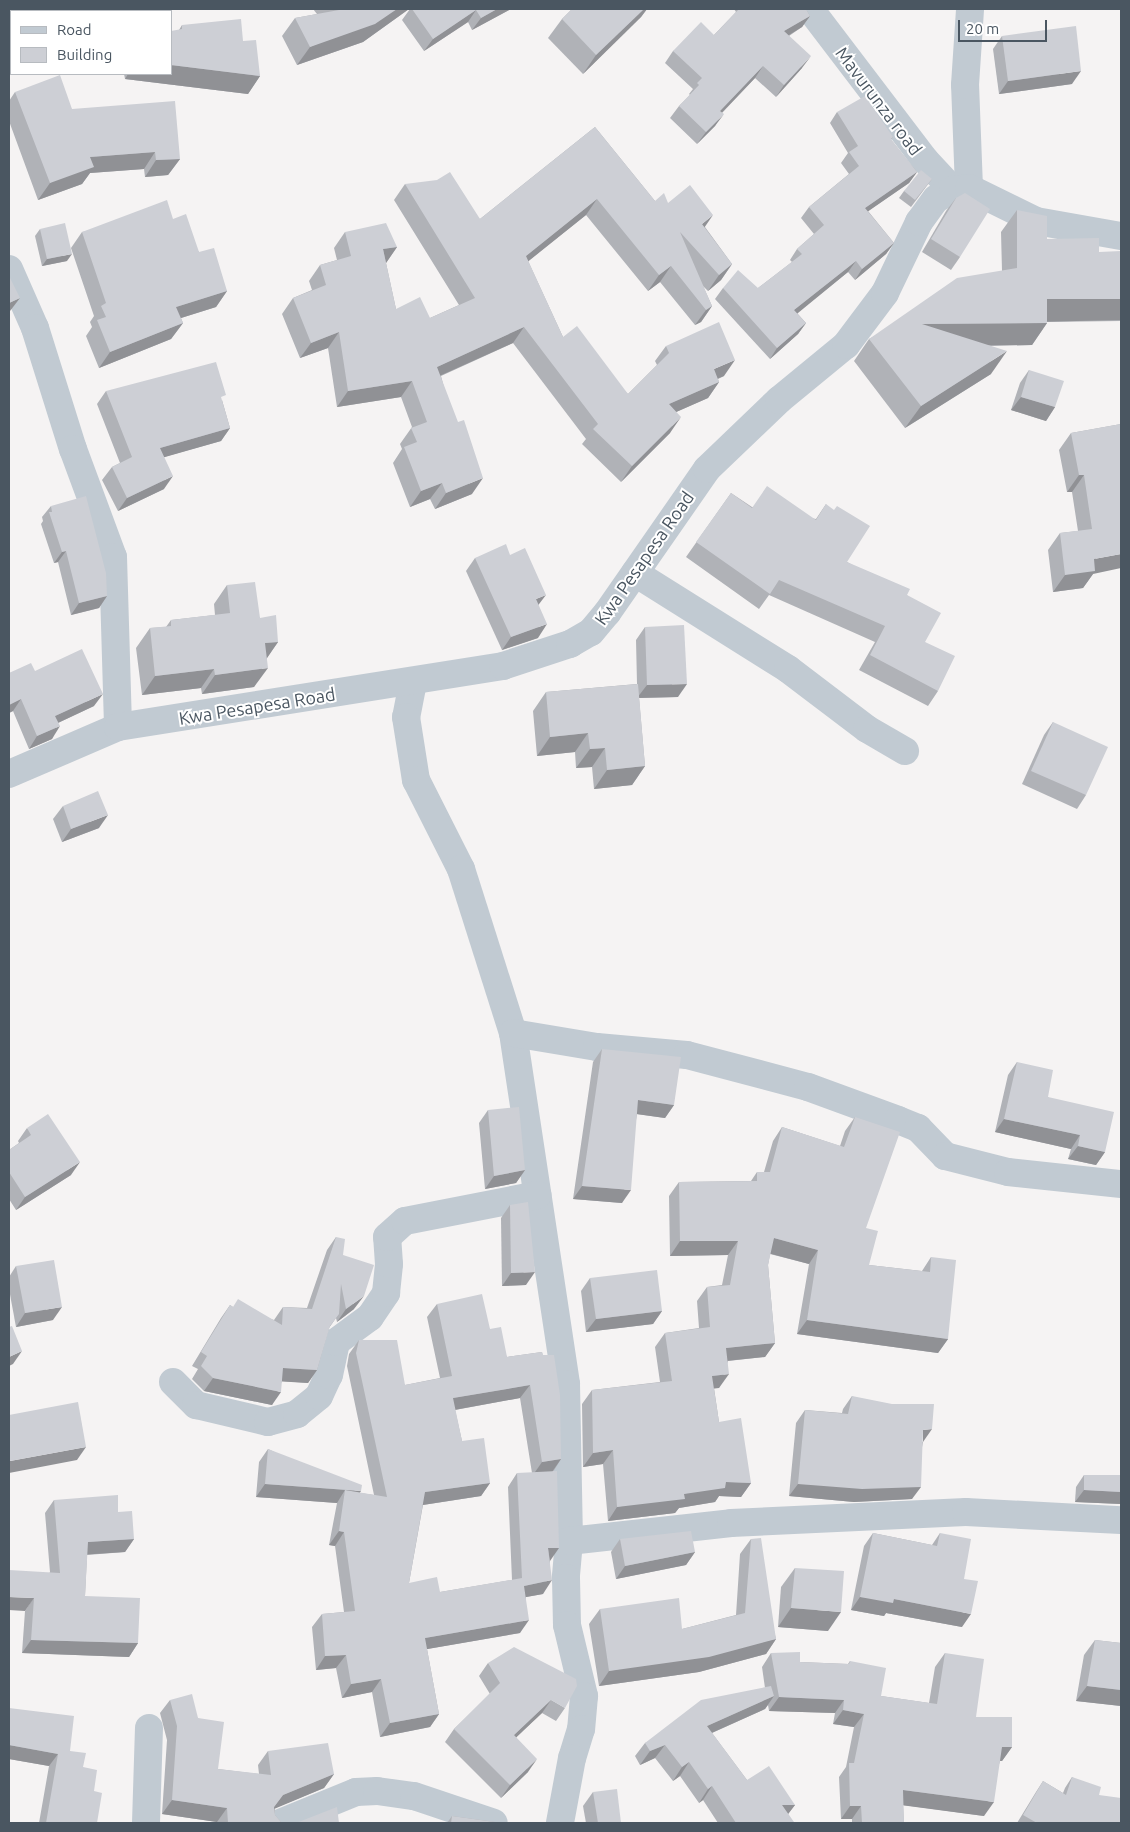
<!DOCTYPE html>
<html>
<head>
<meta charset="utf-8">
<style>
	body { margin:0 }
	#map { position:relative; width:1130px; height:1832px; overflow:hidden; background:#f5f3f3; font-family:Ubuntu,sans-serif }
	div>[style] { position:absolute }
	.minor>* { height:28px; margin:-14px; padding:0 14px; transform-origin:14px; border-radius:14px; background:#c1cad2 }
	.wall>* { inset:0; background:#b0b2b7 }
	.shaded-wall>* { inset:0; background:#909195 }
	.building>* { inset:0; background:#cdcfd5 }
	span { translate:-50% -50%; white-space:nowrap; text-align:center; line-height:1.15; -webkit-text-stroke:4px #fff; paint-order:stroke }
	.street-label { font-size:18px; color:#4a5661 }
	.frame { position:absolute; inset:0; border:10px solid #4a5661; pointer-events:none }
	.legend { position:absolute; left:10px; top:10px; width:162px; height:65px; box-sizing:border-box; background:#fff; border:1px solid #b7bbc0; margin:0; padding:6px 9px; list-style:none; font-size:15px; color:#4a5661 }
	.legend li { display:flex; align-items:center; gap:10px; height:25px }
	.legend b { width:25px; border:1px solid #b7bbc0 }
	.scale { position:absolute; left:958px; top:20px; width:89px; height:22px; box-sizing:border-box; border:2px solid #4a5661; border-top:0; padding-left:6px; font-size:15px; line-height:18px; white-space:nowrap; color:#4a5661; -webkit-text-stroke:4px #fff; paint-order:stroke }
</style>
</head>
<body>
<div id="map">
	<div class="minor">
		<i style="left:810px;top:9px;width:190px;rotate:52.7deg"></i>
		<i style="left:925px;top:160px;width:41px;rotate:47deg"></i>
		<i style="left:969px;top:188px;width:103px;rotate:-92.2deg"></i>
		<i style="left:965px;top:85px;width:76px;rotate:-86.2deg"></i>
		<i style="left:9px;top:269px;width:64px;rotate:66.2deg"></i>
		<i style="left:35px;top:328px;width:127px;rotate:72.6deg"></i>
		<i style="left:73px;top:449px;width:115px;rotate:69.7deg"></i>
		<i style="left:113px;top:557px;width:170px;rotate:88.3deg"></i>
		<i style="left:635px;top:573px;width:181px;rotate:32.1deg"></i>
		<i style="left:788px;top:669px;width:99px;rotate:37.2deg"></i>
		<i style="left:867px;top:729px;width:44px;rotate:30.1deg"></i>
		<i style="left:413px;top:682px;width:36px;rotate:101deg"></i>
		<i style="left:406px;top:717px;width:64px;rotate:81deg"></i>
		<i style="left:416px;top:780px;width:100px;rotate:63.2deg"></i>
		<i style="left:461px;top:869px;width:172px;rotate:72.4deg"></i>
		<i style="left:513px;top:1033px;width:355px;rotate:81.4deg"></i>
		<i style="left:566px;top:1384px;width:157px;rotate:88.9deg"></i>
		<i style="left:569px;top:1541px;width:37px;rotate:95deg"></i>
		<i style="left:566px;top:1578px;width:47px;rotate:88.8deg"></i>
		<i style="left:567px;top:1625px;width:73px;rotate:76.5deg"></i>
		<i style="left:584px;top:1696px;width:33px;rotate:95deg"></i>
		<i style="left:581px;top:1729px;width:30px;rotate:107deg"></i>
		<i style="left:572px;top:1758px;width:66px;rotate:100.5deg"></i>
		<i style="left:9px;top:774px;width:119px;rotate:-23.3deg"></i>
		<i style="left:118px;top:727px;width:390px;rotate:-9deg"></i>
		<i style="left:503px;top:666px;width:71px;rotate:-18.2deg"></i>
		<i style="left:570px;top:644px;width:24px;rotate:-30deg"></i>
		<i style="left:591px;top:632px;width:25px;rotate:-50deg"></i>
		<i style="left:607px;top:613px;width:175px;rotate:-55.2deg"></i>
		<i style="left:707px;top:469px;width:100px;rotate:-43.8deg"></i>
		<i style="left:779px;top:400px;width:87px;rotate:-39.4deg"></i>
		<i style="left:846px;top:345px;width:65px;rotate:-53.1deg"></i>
		<i style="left:885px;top:293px;width:79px;rotate:-64.4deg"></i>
		<i style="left:919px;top:222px;width:29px;rotate:-54deg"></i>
		<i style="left:936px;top:199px;width:19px;rotate:-28deg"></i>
		<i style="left:953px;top:190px;width:16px;rotate:-7deg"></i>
		<i style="left:969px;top:188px;width:75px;rotate:26.2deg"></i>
		<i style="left:1036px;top:221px;width:86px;rotate:10deg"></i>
		<i style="left:513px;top:1033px;width:85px;rotate:9.5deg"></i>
		<i style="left:597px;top:1047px;width:90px;rotate:5.1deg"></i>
		<i style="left:687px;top:1055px;width:125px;rotate:14.8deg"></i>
		<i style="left:808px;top:1087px;width:96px;rotate:20.1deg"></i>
		<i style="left:898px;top:1120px;width:22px;rotate:22deg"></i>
		<i style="left:918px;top:1128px;width:39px;rotate:46deg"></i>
		<i style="left:945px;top:1156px;width:65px;rotate:14.3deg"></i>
		<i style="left:1008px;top:1172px;width:114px;rotate:6.1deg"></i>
		<i style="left:173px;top:1382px;width:33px;rotate:45deg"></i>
		<i style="left:196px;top:1405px;width:74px;rotate:13.3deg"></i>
		<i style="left:268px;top:1422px;width:30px;rotate:-15deg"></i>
		<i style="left:297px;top:1414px;width:28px;rotate:-39deg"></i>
		<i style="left:319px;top:1396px;width:23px;rotate:-65deg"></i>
		<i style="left:329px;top:1375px;width:34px;rotate:-78deg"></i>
		<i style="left:336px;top:1342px;width:42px;rotate:-36.3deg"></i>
		<i style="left:370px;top:1317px;width:29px;rotate:-56deg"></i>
		<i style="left:386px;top:1293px;width:29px;rotate:-84deg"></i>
		<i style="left:389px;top:1264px;width:27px;rotate:-94deg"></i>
		<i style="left:387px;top:1237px;width:24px;rotate:-42deg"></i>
		<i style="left:405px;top:1221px;width:135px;rotate:-11.1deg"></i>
		<i style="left:569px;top:1541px;width:163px;rotate:-6.3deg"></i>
		<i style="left:731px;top:1523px;width:235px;rotate:-2.7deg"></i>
		<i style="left:966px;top:1512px;width:155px;rotate:3deg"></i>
		<i style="left:146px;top:1823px;width:95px;rotate:-88.2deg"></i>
		<i style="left:280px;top:1823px;width:82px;rotate:-22.2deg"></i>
		<i style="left:356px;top:1792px;width:21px;rotate:-3deg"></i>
		<i style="left:377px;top:1791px;width:37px;rotate:8deg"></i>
		<i style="left:414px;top:1796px;width:84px;rotate:18.6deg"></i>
	</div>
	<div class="wall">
		<i style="clip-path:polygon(313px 9px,409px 9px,363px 42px,297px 65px,282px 36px,295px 18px,317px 14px)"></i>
		<i style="clip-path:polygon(410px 9px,511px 9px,472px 30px,468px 22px,424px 51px,402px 20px)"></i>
		<i style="clip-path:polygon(572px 9px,647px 9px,641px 17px,583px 74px,548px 38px,562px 19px)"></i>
		<i style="clip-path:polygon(734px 9px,806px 9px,810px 16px,802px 27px,789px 36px,802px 68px,776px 97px,755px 78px,722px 113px,715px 126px,697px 144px,670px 118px,679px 106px,690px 95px,689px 94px,693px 89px,665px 63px,673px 51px,714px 35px,736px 12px)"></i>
		<i style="clip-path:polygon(182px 25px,243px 41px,260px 76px,248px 94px,125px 79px,124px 74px,171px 74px,179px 30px)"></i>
		<i style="clip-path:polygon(1002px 36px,1072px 84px,999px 94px,993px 49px)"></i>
		<i style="clip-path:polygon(15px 92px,72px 109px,180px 159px,168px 175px,145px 177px,144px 169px,90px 173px,82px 184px,38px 200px,9px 121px,9px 101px)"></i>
		<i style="clip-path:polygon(837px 112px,893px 137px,891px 140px,917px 172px,909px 183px,868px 211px,894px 243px,886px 254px,855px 280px,848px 272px,797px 313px,806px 323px,798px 334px,770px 359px,715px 299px,723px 288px,758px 288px,792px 262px,790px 260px,797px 249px,814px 234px,801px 218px,809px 207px,849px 174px,841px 163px,848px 153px,830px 123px)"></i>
		<i style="clip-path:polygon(595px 127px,655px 201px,668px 203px,705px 227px,732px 264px,721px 280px,708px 291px,703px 286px,712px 306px,701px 322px,695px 325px,660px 282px,648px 291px,586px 215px,528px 261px,563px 337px,628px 394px,657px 365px,655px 361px,666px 346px,724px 376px,718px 379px,719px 382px,708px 398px,676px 412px,670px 433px,621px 482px,582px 444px,586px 439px,513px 343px,441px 376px,472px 494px,435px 509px,430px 499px,410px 507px,393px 463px,402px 449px,400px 444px,412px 427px,401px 397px,337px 407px,328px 348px,300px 358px,282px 314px,293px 298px,312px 290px,309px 281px,320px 265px,337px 260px,334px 248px,345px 232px,397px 247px,386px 263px,396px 309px,430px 318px,459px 305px,394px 200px,405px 184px,480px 219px)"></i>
		<i style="clip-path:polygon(932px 179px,911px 207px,899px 198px,904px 191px)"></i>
		<i style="clip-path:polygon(956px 198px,960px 257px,951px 270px,922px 252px,946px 211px)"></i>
		<i style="clip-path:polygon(1017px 210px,1047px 239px,1099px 252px,1121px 321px,1047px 322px,1047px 323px,1032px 345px,990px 346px,991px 374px,905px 428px,854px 361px,869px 339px,1002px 271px,1001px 232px)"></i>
		<i style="clip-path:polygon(173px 219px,199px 252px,227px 291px,216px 307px,181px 318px,183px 323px,171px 339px,99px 368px,86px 336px,92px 327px,90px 322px,94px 316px,71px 248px,82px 232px)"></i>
		<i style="clip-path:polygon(40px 229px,67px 261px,42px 266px,35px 236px)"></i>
		<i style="clip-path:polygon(1029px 370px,1055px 407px,1046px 421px,1011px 410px,1020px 383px)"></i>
		<i style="clip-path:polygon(106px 391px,222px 400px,230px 428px,221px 441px,164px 457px,164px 489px,118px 511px,102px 480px,112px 467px,120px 463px,97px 404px)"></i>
		<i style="clip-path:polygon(1121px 424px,1093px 574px,1083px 588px,1053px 592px,1048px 550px,1060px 533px,1078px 531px,1072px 492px,1067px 492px,1059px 450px,1071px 433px)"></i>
		<i style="clip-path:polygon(731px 493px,752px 507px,816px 519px,826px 504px,847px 562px,907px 595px,925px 642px,938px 691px,928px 706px,859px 670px,875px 642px,769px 595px,759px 609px,686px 557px)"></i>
		<i style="clip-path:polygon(51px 506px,107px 596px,99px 608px,71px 615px,58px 562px,54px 563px,41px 524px,43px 521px,42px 517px)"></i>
		<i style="clip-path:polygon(510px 555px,538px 605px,538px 638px,502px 650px,466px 571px,475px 558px)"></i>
		<i style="clip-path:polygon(227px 585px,260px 618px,278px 642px,266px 659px,254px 687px,202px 694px,201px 688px,142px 695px,136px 648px,150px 628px,166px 627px,171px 620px,215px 615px,214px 604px)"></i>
		<i style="clip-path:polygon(645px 627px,678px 697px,639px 698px,645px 766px,632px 785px,594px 789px,592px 767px,576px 768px,575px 752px,537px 756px,533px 711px,546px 692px,637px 684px,636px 640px)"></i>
		<i style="clip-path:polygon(35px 671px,94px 706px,58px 723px,52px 739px,29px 749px,13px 711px,9px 713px,9px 673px)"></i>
		<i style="clip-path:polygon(1053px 722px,1086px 795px,1077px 809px,1022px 784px,1044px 735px)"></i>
		<i style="clip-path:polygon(63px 806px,99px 828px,62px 842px,53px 819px)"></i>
		<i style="clip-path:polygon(602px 1049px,674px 1105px,665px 1118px,637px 1114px,622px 1203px,573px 1199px,593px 1062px)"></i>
		<i style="clip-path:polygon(1017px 1062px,1048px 1097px,1105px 1152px,1096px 1165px,1068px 1159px,1071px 1149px,995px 1132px,1008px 1075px)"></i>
		<i style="clip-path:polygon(488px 1110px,525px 1170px,516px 1183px,485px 1189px,479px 1123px)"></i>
		<i style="clip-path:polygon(855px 1117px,866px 1228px,869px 1265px,922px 1271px,931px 1257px,948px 1339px,938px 1353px,797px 1334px,809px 1264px,770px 1254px,768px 1265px,775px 1343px,765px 1357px,728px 1361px,719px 1388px,714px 1388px,719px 1422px,751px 1483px,741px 1497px,719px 1496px,715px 1502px,679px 1508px,675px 1513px,608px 1521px,603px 1464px,583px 1467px,582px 1404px,592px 1390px,660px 1382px,655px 1347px,665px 1333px,699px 1328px,697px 1301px,707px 1287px,722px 1285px,728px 1255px,670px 1256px,669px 1196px,679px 1182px,751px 1181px,757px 1172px,764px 1172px,773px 1141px,782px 1127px,840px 1146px,845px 1131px)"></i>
		<i style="clip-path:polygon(27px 1128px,71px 1175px,16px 1210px,9px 1199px,9px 1150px,19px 1143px,18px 1141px)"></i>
		<i style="clip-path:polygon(510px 1205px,526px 1285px,502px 1286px,501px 1218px)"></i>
		<i style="clip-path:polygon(336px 1237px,343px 1255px,354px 1309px,337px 1322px,336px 1318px,329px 1328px,317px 1370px,308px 1383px,282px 1381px,272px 1405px,204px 1391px,192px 1379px,198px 1369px,192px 1366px,221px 1318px,230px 1305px,233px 1307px,274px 1320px,283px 1307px,307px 1308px,327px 1250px)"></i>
		<i style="clip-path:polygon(16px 1266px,53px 1320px,16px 1327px,9px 1289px,9px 1277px)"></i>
		<i style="clip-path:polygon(590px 1278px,662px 1311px,653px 1324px,586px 1332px,581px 1291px)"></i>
		<i style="clip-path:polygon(evenodd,437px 1304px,490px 1329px,507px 1357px,542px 1352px,561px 1459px,553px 1472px,550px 1561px,543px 1594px,526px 1597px,520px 1633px,427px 1649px,439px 1714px,430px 1727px,380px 1737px,372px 1692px,342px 1698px,336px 1668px,316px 1670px,312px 1627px,322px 1614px,344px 1612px,335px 1546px,329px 1545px,337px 1503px,256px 1497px,259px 1462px,268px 1449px,360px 1493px,374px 1495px,347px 1366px,349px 1354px,359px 1340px,405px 1385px,440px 1378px,427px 1317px,437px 1304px,520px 1398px,532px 1473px,517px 1473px,508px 1487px,512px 1580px,440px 1592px,409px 1583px,423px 1505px,481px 1496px,490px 1483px,462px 1441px,455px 1410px,520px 1398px)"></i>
		<i style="clip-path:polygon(852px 1396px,923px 1442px,912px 1499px,854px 1502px,789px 1496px,796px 1423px,805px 1410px,842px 1413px,843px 1409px)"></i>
		<i style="clip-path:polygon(1084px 1475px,1121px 1475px,1121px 1504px,1075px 1502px,1076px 1487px)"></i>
		<i style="clip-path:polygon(54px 1500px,118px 1512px,134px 1539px,125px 1552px,87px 1555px,85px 1596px,138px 1643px,129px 1657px,22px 1653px,25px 1611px,50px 1572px,45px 1513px)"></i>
		<i style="clip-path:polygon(873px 1533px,932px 1545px,940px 1533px,964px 1579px,962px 1627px,886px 1613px,884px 1616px,851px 1610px,864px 1546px)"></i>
		<i style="clip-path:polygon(620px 1539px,695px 1552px,686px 1565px,616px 1579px,611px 1552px)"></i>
		<i style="clip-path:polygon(751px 1539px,776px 1639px,766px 1654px,699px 1672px,599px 1686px,589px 1624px,600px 1609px,682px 1629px,736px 1615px,740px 1554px)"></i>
		<i style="clip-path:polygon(795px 1568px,828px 1631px,778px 1627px,781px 1587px)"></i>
		<i style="clip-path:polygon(1095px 1640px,1121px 1643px,1121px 1706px,1076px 1701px,1084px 1655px)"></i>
		<i style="clip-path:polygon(771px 1653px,800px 1662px,848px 1664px,850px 1661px,881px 1696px,929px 1703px,935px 1667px,945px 1653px,976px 1717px,1012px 1747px,1002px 1761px,1000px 1761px,984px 1816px,903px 1805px,904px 1823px,852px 1823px,852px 1819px,841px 1819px,839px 1777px,846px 1767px,854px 1727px,833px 1724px,835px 1713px,769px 1711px,768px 1705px,765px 1709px,712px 1733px,747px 1780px,795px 1805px,788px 1814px,792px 1823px,718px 1823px,703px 1800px,699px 1803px,680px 1776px,673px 1781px,655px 1758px,640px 1765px,635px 1756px,645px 1743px,765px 1688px,762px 1667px)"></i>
		<i style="clip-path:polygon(488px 1663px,565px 1708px,556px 1721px,542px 1713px,516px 1737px,528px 1772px,501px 1798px,445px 1742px,454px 1729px,490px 1694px,479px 1676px)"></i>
		<i style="clip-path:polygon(170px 1700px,198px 1718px,218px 1769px,259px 1774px,258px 1765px,268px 1751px,334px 1774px,324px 1788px,275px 1808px,275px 1815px,281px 1822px,292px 1823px,217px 1823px,217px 1822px,162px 1814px,167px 1740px,160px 1713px)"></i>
		<i style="clip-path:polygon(9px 1708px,70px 1751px,83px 1767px,94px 1791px,97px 1823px,39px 1823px,49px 1766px,9px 1759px)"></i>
		<i style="clip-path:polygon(1072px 1777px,1099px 1795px,1121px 1823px,1017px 1823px,1036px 1792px,1043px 1781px,1063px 1793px,1065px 1788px)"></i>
		<i style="clip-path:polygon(593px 1792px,621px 1823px,586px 1823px,583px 1806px)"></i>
		<i style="clip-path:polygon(452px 1816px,502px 1823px,447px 1823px)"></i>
	</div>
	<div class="shaded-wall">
		<i style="clip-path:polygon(397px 9px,409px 9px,363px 42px,297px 65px,310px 47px)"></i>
		<i style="clip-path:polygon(497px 9px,511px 9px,472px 30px,481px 18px)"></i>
		<i style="clip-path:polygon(644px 9px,647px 9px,641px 17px,583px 74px,596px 55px)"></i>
		<i style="clip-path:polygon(476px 10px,468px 22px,424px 51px,433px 39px)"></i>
		<i style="clip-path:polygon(810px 16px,802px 27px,776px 43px,784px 31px)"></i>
		<i style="clip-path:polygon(811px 56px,802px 68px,776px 97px,784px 85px)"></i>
		<i style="clip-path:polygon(171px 65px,260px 76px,248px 94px,125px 79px,128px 74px,171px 74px)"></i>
		<i style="clip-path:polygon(763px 66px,755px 78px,712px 123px,720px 111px)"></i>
		<i style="clip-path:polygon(1081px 71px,1072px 84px,999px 94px,1008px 81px)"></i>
		<i style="clip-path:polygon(724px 114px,715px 126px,697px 144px,706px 132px)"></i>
		<i style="clip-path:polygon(155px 152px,144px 169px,90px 173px,82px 184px,38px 200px,50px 183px,90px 157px)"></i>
		<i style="clip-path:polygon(180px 159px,168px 175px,145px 177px,156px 160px)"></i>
		<i style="clip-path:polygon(917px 172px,909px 183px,857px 219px,865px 208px)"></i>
		<i style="clip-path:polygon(597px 199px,586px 215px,515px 272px,526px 256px)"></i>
		<i style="clip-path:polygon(713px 215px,702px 231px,702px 224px)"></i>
		<i style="clip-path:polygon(894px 243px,886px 254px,855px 280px,862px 269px)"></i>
		<i style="clip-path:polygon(397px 247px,386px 263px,383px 249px)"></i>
		<i style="clip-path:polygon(72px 254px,67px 261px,42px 266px,47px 259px)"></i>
		<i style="clip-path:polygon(856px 261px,848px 272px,787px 322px,794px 310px)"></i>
		<i style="clip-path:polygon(732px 264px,721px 280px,708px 291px,719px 275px)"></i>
		<i style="clip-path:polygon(671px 266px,660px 282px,648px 291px,659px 275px)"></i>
		<i style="clip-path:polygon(227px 291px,216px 307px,165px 323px,176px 307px)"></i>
		<i style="clip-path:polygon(20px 298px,10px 311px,9px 312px,9px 303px)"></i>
		<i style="clip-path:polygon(1047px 299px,1121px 299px,1121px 320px,1032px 322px)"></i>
		<i style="clip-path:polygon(712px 306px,701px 322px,695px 325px,706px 310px)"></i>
		<i style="clip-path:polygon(183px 323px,171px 339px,99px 368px,110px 352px)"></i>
		<i style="clip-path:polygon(806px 323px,798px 334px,770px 359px,777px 348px)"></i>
		<i style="clip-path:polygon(1047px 323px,1032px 345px,906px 346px,922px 324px)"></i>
		<i style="clip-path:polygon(524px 327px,513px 343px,426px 382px,437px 367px)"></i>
		<i style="clip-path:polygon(339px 332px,328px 348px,300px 358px,311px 343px)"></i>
		<i style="clip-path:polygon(1007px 351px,991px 374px,905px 428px,921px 406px)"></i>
		<i style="clip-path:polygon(735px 360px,724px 376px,702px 385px,714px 369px)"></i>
		<i style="clip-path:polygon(412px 381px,401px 397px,337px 407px,348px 391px)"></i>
		<i style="clip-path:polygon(719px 382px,708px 398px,658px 420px,669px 404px)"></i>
		<i style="clip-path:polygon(1021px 397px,1055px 407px,1046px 421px,1011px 410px)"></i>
		<i style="clip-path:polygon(681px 417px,670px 433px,621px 482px,632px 466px)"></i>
		<i style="clip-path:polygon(230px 428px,221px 441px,151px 461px,160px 448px)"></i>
		<i style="clip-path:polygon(1079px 475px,1084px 475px,1072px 492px,1067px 492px)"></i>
		<i style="clip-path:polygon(173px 476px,164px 489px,118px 511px,127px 498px)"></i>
		<i style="clip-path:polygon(483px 478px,472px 494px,435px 509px,446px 493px)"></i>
		<i style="clip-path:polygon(442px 483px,430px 499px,410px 507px,421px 491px)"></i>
		<i style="clip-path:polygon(66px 551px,58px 562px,54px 563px,62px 552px)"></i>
		<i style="clip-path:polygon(1121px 554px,1121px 568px,1093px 574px,1083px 588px,1053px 592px,1065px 575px,1094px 559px)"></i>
		<i style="clip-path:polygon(546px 595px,536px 608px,536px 599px)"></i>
		<i style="clip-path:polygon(107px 596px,99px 608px,71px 615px,79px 603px)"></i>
		<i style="clip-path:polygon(547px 624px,538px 638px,502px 650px,511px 637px)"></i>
		<i style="clip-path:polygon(278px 642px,265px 661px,265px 643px)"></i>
		<i style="clip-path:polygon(268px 668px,254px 687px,202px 694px,215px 675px)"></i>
		<i style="clip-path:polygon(214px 669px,201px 688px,142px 695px,155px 676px)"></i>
		<i style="clip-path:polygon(687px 684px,678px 697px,637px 698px,647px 685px)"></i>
		<i style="clip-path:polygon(103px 694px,94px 706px,47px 728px,55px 716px)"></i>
		<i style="clip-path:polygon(21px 699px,13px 711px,9px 713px,9px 705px)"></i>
		<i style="clip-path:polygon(60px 726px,52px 739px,29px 749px,37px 736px)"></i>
		<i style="clip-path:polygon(588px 733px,575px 752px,537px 756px,550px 737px)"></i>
		<i style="clip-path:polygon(605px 748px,592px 767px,576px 768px,590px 749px)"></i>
		<i style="clip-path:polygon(645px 766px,632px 785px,594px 789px,607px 770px)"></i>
		<i style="clip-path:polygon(108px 815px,99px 828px,62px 842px,71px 829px)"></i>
		<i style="clip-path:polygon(638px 1100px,674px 1105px,665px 1118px,629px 1113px)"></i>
		<i style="clip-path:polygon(1004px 1119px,1080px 1135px,1071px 1149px,995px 1132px)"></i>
		<i style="clip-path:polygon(1078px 1146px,1105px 1152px,1096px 1165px,1068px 1159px)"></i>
		<i style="clip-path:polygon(80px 1162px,71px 1175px,16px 1210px,25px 1197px)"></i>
		<i style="clip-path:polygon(525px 1170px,516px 1183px,485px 1189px,494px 1176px)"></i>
		<i style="clip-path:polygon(582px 1186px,631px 1190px,622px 1203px,573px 1199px)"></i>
		<i style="clip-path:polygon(774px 1238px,818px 1250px,809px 1264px,764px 1252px)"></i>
		<i style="clip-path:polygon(680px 1241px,738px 1241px,728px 1255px,670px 1256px)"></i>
		<i style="clip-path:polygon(535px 1272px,526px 1285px,502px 1286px,511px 1273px)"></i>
		<i style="clip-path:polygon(364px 1296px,354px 1309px,337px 1322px,346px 1309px)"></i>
		<i style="clip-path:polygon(62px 1307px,53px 1320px,16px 1327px,25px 1313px)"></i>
		<i style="clip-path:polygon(662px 1311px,653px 1324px,586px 1332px,596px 1319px)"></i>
		<i style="clip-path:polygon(807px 1320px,948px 1339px,938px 1353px,797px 1334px)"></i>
		<i style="clip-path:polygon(775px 1343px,765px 1357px,716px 1362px,726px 1348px)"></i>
		<i style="clip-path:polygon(22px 1351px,13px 1364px,9px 1366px,9px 1357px)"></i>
		<i style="clip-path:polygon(283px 1368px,317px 1370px,308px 1383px,274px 1381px)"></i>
		<i style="clip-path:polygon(729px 1374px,719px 1388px,702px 1390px,712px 1376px)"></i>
		<i style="clip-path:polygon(213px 1378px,281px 1392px,272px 1405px,204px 1391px)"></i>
		<i style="clip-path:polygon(530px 1385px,520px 1398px,443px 1412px,453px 1398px)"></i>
		<i style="clip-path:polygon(932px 1429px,923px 1442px,923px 1430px)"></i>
		<i style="clip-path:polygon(86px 1447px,77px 1460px,9px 1473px,9px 1462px,10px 1461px)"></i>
		<i style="clip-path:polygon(613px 1450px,603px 1464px,583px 1467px,593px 1453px)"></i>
		<i style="clip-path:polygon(561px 1459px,552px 1472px,533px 1475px,542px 1462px)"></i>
		<i style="clip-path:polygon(726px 1482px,751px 1483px,741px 1497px,719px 1496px,715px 1502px,679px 1508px,675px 1513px,608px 1521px,617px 1507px,684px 1494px)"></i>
		<i style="clip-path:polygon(490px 1483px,481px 1496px,416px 1506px,425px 1492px)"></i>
		<i style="clip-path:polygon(265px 1484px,361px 1491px,352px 1504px,345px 1490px,337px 1503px,256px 1497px)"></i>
		<i style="clip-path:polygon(798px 1484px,921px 1487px,912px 1499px,854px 1502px,789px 1496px)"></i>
		<i style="clip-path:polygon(1084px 1490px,1121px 1492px,1121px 1504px,1075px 1502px)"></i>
		<i style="clip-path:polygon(339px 1531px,344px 1532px,335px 1546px,329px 1545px)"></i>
		<i style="clip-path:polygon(134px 1539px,125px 1552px,79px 1555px,88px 1542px)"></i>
		<i style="clip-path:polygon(548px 1548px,559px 1548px,550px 1561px)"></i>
		<i style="clip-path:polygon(695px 1552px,686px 1565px,616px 1579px,625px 1566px)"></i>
		<i style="clip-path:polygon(552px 1580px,543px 1594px,515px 1599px,524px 1586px)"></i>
		<i style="clip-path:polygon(9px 1597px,34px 1598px,25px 1611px,9px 1610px)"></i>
		<i style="clip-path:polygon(860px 1597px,894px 1599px,971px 1614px,962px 1627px,886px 1613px,884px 1616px,851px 1610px)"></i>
		<i style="clip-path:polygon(791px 1608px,841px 1612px,828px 1631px,778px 1627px)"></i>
		<i style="clip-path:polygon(529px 1620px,520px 1633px,416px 1651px,425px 1638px)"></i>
		<i style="clip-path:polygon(776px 1639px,766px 1654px,699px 1672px,599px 1686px,609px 1671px)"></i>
		<i style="clip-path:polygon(31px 1640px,138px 1643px,129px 1657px,22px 1653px)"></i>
		<i style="clip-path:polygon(346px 1655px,336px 1668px,316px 1670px,325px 1656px)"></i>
		<i style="clip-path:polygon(381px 1679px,372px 1692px,342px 1698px,351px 1684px)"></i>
		<i style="clip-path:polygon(1087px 1686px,1121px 1690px,1121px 1706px,1076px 1701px)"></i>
		<i style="clip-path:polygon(774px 1696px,765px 1709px,698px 1739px,707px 1726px)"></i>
		<i style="clip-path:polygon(779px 1697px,844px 1700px,835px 1713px,769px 1711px)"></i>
		<i style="clip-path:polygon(551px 1700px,542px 1713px,505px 1748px,514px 1735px)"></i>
		<i style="clip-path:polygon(843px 1710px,864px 1714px,854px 1727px,833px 1724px)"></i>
		<i style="clip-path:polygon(439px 1714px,430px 1727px,380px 1737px,390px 1723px)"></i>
		<i style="clip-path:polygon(9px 1745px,58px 1754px,49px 1766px,9px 1759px)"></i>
		<i style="clip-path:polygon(665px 1745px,655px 1758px,640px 1765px,650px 1751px)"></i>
		<i style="clip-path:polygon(1002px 1747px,1012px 1747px,1002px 1761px,992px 1760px)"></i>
		<i style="clip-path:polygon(537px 1759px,528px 1772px,501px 1798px,510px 1785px)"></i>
		<i style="clip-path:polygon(689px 1762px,680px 1776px,673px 1781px,682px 1767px)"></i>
		<i style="clip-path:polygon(334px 1774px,324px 1788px,274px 1809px,274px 1807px,283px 1795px)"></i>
		<i style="clip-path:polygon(712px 1786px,703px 1800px,699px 1803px,708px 1789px)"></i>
		<i style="clip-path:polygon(903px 1790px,994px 1802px,984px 1816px,893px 1804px)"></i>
		<i style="clip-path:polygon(172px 1800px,227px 1808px,217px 1822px,162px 1814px)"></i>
		<i style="clip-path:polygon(782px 1805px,795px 1805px,785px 1818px)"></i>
		<i style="clip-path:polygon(850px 1806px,861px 1806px,852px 1819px,841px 1819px)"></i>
	</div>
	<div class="building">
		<i style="clip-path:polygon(339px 9px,397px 9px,375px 24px,310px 47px,295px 18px,339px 10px)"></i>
		<i style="clip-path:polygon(412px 9px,497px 9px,481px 18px,476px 10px,433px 39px)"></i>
		<i style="clip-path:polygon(572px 9px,644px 9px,596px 55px,562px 19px)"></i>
		<i style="clip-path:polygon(739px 9px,806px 9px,810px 16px,784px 31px,811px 56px,784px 85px,763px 66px,720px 111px,724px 114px,706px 132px,679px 106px,699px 85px,697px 83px,702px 78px,673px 51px,701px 22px,714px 35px)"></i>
		<i style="clip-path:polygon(241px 19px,243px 41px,256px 40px,260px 76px,171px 65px,171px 31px,182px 29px,182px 25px)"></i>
		<i style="clip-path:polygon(1076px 26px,1081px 71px,1008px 81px,1002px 36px)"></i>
		<i style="clip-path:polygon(60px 75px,72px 109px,175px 101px,180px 159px,156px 160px,155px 152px,90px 157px,94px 167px,50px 183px,15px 92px)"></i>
		<i style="clip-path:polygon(865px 96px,893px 137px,891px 139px,917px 172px,865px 208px,894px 243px,862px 269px,856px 261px,794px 310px,806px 323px,777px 348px,723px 288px,738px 270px,758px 288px,802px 254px,797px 249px,824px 225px,809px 207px,859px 166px,849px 152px,858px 146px,837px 112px)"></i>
		<i style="clip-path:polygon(595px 127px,655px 201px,664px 193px,668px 203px,690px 185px,713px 215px,702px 224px,732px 264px,719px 275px,680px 232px,712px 306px,706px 310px,671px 266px,659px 275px,597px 199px,526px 256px,563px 337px,577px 326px,628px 394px,669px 353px,666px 346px,719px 322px,735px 360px,714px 369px,719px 382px,669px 404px,681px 417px,632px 466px,593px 429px,598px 424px,524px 327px,437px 367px,458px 422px,464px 420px,483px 478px,446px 493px,442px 483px,421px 491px,404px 447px,417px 442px,411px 428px,427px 422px,412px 381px,348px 391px,339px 332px,311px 343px,293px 298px,326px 285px,320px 265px,351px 256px,345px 232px,386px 223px,397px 247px,383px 249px,396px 309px,420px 297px,430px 318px,475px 298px,405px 184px,437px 180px,450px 172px,480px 219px)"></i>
		<i style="clip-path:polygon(921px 170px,932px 179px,915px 200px,904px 191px)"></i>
		<i style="clip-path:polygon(965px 193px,990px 209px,960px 257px,931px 239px,956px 198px)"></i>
		<i style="clip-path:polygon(167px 200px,173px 219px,186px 214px,199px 252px,214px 248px,227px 291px,176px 307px,183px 323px,110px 352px,97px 320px,106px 317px,101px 306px,106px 303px,82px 232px)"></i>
		<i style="clip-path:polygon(1017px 210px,1047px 216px,1047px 239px,1099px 238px,1099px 252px,1121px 251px,1121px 299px,1047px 299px,1047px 323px,922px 324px,1007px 351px,921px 406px,869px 339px,957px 278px,1017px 268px)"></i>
		<i style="clip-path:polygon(65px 223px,72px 254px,47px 259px,40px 229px)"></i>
		<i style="clip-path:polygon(9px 276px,20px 298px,9px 303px)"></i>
		<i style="clip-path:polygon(216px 362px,226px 395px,221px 397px,230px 428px,160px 448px,173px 476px,127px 498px,112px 467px,132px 457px,106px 391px)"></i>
		<i style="clip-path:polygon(1029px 370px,1064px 381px,1055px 407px,1021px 397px)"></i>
		<i style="clip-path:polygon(1121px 424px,1121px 554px,1094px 559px,1095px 571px,1065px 575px,1060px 533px,1092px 529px,1084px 475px,1079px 475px,1071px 433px)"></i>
		<i style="clip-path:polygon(767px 486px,816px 520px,826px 504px,834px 510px,837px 506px,870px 526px,847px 562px,910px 589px,907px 595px,941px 613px,925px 642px,955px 656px,938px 691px,870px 655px,885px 626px,779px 580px,770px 594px,696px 542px,731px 493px,752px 508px)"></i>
		<i style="clip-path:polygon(86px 496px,106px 573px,107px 596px,79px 603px,66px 551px,62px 552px,49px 512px,52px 512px,51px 506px)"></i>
		<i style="clip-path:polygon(506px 544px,510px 555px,525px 548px,546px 595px,536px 599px,547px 624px,511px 637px,475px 558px)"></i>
		<i style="clip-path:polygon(255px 582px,260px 618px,276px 615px,278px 642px,265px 643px,268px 668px,215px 675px,214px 669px,155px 676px,150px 628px,171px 626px,171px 620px,230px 613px,227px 585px)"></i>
		<i style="clip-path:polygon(684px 625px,687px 684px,647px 685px,645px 627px)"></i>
		<i style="clip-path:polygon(82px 649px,103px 694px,55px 716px,60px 726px,37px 736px,21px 699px,9px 705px,9px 673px,31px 663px,35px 671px)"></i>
		<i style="clip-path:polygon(638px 684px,645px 766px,607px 770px,605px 748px,590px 749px,588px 733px,550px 737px,546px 692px)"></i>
		<i style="clip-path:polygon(1053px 722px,1108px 747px,1086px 795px,1031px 771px)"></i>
		<i style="clip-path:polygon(98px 791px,108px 815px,71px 829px,63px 806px)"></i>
		<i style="clip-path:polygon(602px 1049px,681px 1057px,674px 1105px,638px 1100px,631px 1190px,582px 1186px)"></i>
		<i style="clip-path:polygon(1017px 1062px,1053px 1070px,1048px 1097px,1114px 1112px,1105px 1152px,1078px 1146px,1080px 1135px,1004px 1119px)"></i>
		<i style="clip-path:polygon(519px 1107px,525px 1170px,494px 1176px,488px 1110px)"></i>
		<i style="clip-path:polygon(48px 1114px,80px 1162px,25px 1197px,9px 1172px,9px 1150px,31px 1135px,27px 1128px)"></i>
		<i style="clip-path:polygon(855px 1117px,900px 1132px,866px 1228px,878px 1231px,869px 1265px,930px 1272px,931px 1257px,956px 1260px,948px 1339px,807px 1320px,818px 1250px,774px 1238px,768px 1265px,775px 1343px,726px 1348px,729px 1374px,712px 1376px,719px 1422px,741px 1418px,751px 1483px,726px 1482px,725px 1488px,684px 1494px,685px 1499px,617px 1507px,613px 1450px,593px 1453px,592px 1390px,672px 1381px,665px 1333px,710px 1327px,707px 1287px,730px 1285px,738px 1241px,680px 1241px,679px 1182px,757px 1181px,757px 1172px,770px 1172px,782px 1127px,844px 1147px)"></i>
		<i style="clip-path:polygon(528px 1202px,535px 1272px,511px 1273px,510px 1205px)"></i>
		<i style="clip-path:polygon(336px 1237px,345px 1239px,343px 1255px,374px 1265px,364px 1296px,346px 1309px,341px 1284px,339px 1314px,330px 1326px,317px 1370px,283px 1368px,281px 1392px,213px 1378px,201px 1366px,207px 1356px,201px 1352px,230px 1305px,233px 1307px,238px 1299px,282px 1325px,283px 1307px,312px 1309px)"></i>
		<i style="clip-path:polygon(54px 1260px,62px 1307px,25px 1313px,16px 1266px)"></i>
		<i style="clip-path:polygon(657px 1270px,662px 1311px,596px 1319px,590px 1278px)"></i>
		<i style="clip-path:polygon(482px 1294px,490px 1329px,501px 1327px,507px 1357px,542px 1352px,543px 1355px,554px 1355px,560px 1395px,561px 1459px,542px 1462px,530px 1385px,453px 1398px,462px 1441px,484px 1438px,490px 1483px,425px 1492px,409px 1583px,437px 1577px,440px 1592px,522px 1578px,517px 1473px,557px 1471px,559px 1548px,548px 1548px,552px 1580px,524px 1586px,529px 1620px,425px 1638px,439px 1714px,390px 1723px,381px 1679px,351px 1684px,346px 1655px,325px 1656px,322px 1614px,355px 1611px,344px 1532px,339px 1531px,345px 1490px,387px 1497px,356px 1353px,359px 1340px,397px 1340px,405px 1385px,452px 1376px,437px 1304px)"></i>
		<i style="clip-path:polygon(12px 1326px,22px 1351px,9px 1357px,9px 1327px)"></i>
		<i style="clip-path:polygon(852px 1396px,892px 1404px,934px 1404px,932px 1429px,923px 1430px,921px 1487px,862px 1489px,798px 1484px,805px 1410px,848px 1414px)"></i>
		<i style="clip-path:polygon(78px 1402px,86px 1447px,10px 1461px,9px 1456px,9px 1415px)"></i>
		<i style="clip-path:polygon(268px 1449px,362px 1485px,361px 1491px,265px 1484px)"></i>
		<i style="clip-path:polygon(1084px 1475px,1121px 1475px,1121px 1492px,1084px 1490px)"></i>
		<i style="clip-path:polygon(118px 1495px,118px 1512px,132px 1511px,134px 1539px,88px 1542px,85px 1596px,140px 1598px,138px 1643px,31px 1640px,34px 1598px,9px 1597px,9px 1570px,60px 1573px,54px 1500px)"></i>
		<i style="clip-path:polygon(691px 1531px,695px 1552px,625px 1566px,620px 1539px)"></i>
		<i style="clip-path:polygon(873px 1533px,937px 1546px,940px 1533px,971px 1539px,964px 1579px,978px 1581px,971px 1614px,894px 1599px,893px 1603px,860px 1597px)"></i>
		<i style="clip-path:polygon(761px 1538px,776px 1639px,709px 1657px,609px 1671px,600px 1609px,679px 1598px,682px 1629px,745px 1613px,751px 1539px)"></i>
		<i style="clip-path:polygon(795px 1568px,844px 1571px,841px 1612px,791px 1608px)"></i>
		<i style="clip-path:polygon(1095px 1640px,1121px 1643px,1121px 1690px,1087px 1686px)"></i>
		<i style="clip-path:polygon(514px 1647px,576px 1679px,577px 1686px,565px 1708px,551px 1700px,514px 1735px,537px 1759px,510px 1785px,454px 1729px,500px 1683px,488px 1663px)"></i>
		<i style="clip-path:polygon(800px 1652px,800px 1662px,849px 1664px,850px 1661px,886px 1668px,881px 1696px,937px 1704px,945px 1653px,984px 1659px,976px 1717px,1012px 1717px,1012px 1747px,1002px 1747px,994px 1802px,903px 1790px,904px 1823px,862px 1823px,861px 1806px,850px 1806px,849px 1763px,854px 1763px,864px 1714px,843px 1710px,844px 1700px,779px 1697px,771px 1653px)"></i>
		<i style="clip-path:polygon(771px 1686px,774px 1696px,707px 1726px,747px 1780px,769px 1766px,795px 1805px,782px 1805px,794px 1822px,791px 1823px,736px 1823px,712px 1786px,708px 1789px,689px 1762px,682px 1767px,665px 1745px,650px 1751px,645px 1743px,701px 1700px)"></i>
		<i style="clip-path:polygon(192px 1694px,198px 1718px,224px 1722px,218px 1769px,271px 1775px,268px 1751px,328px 1743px,334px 1774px,283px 1795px,274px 1807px,275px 1815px,281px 1822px,292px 1823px,228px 1823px,227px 1808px,172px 1800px,177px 1726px,170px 1700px)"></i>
		<i style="clip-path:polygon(9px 1708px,74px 1716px,70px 1751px,86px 1753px,83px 1767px,97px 1770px,94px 1791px,102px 1793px,97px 1823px,46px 1823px,58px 1754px,9px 1745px)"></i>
		<i style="clip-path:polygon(1072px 1777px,1101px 1787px,1099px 1795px,1121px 1798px,1121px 1823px,1037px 1823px,1023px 1815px,1043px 1781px,1066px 1795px)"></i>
		<i style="clip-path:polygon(617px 1789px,621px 1823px,598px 1823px,593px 1792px)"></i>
		<i style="clip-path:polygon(337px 1807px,339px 1823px,296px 1823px)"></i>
		<i style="clip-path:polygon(452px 1816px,502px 1823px,451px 1823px)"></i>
	</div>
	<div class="street-label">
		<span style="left:879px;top:101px;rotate:53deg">Mavurunza road</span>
		<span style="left:644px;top:558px;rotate:-55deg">Kwa Pesapesa Road</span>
		<span style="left:257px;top:706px;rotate:-9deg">Kwa Pesapesa Road</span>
	</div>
	<div class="frame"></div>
	<ul class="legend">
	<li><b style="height:6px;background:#c1cad2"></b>Road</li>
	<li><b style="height:14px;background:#cdcfd5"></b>Building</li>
	</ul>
	<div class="scale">20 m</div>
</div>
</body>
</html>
